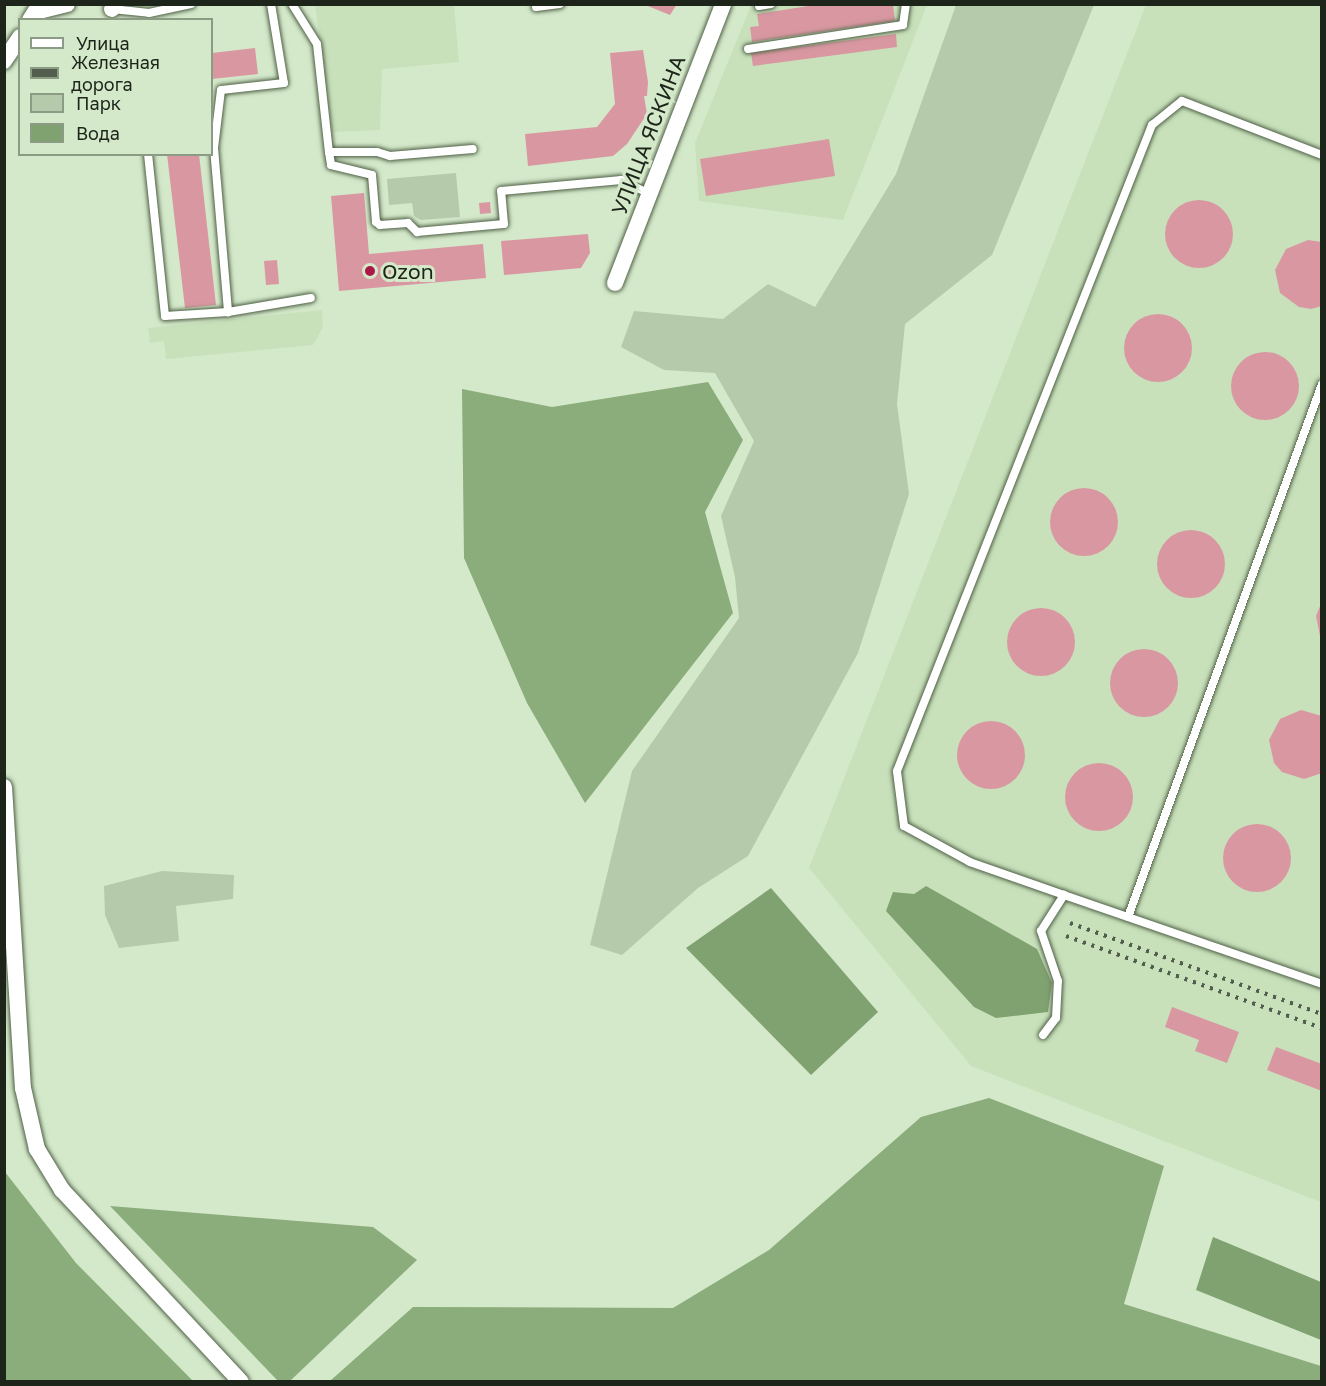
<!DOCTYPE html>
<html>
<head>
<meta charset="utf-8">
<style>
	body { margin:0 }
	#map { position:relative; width:1326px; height:1386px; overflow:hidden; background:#d4e9ca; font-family:"Golos Text",sans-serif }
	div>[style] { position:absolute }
	.built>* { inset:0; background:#c8e1bb }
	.green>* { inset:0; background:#b5caab }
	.forest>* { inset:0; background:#8bac7b }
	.water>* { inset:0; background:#80a170 }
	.building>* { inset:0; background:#d998a1 }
	.round { border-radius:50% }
	.roads { filter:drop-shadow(0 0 2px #4f6046) drop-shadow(0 0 2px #4f6046) }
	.service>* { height:8px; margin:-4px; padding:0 4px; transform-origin:4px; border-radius:4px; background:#fff }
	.minor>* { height:16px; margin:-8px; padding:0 8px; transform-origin:8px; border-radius:8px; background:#fff }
	.rail>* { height:4px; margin-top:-2px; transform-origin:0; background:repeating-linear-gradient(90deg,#525d4d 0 3px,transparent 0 9px) }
	.dots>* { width:16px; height:16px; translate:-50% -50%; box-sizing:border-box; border:3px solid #d4e9ca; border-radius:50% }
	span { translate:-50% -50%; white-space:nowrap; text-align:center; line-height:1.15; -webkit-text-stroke:6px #d4e9ca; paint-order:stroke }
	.street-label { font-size:21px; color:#1d251a }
	.poi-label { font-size:21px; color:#1d251a }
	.left { translate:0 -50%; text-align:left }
	.frame { position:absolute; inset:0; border:6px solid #1d251a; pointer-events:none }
	.legend { position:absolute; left:18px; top:18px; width:195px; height:138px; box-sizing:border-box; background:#d4e9ca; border:2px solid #8b9b84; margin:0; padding:8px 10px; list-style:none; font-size:18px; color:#1d251a }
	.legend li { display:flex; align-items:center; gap:12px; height:30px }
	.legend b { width:30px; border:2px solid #8b9b84 }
</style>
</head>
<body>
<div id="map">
	<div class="built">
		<i style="clip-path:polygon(315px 5px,454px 5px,459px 62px,382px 69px,380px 130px,332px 132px)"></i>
		<i style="clip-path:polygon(751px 5px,927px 5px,843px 220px,699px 201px,695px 143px)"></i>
		<i style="clip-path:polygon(1146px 5px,1321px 5px,1321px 1202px,971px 1066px,809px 868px)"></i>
		<i style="clip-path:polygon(322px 310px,323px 327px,313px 345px,166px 359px,164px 341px,150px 343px,148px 328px)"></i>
	</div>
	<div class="green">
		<i style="clip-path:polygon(956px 5px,1094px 5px,992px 255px,905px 324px,897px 404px,909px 494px,858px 653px,748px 856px,698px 888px,622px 955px,590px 945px,632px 771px,739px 618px,735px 577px,721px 516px,754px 441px,715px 373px,664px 370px,621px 347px,634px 311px,723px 319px,768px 284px,815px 307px,896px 174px)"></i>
		<i style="clip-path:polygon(456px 173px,460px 217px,421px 220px,414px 216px,412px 203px,389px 205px,387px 179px)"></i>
		<i style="clip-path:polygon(162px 871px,234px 875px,233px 899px,176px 906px,179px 941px,119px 948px,105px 915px,104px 886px)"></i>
	</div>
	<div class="forest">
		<i style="clip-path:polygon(708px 382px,743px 440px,705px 512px,733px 613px,585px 803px,527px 703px,464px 558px,462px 389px,552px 407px)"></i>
		<i style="clip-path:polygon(989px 1098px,1164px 1166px,1124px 1304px,1321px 1366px,1321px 1381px,330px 1381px,413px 1307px,673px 1308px,769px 1250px,921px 1117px)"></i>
		<i style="clip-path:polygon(5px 1172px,76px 1263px,193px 1381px,5px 1381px)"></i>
		<i style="clip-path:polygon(110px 1206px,373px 1227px,417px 1260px,290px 1381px,278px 1381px)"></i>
	</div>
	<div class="water">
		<i style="clip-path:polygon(926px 886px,1037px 949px,1052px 983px,1048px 1012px,996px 1018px,974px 1007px,886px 911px,893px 892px,914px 894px)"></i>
		<i style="clip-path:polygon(771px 888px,878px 1012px,811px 1075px,686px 948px)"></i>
		<i style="clip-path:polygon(1213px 1237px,1321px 1282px,1321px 1340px,1196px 1290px)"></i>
	</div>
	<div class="building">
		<i style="clip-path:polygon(643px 4px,677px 4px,670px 15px)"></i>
		<i style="clip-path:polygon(821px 4px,893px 4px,895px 21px,752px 42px,750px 27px,759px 26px,757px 14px)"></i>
		<i style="clip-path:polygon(896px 34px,897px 47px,753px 66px,751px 53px)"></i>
		<i style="clip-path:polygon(255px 48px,258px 74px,212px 79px,212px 53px)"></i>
		<i style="clip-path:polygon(643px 50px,648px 82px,647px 96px,644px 96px,647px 114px,627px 144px,613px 156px,528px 166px,525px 134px,597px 127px,615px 104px,610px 53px)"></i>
		<i style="clip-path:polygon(829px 139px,835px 176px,706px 196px,700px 159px)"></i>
		<i style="clip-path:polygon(167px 154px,199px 154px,216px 305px,185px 308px)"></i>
		<i style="clip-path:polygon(364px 193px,369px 254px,483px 244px,486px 278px,339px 291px,331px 196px)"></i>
		<i class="round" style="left:1165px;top:200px;width:68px;height:68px"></i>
		<i style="clip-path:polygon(490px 202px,491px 213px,480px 214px,479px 203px)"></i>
		<i style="clip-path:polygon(588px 234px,590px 253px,581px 268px,504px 275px,501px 241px)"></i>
		<i style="clip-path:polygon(1308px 240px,1322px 242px,1322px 306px,1311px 309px,1299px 307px,1280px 293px,1275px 270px,1286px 249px)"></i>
		<i style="clip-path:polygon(277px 260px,279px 284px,266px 285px,264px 261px)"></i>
		<i class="round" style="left:1124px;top:314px;width:68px;height:68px"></i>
		<i class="round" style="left:1231px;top:352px;width:68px;height:68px"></i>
		<i class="round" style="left:1050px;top:488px;width:68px;height:68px"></i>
		<i class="round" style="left:1157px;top:530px;width:68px;height:68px"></i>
		<i style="clip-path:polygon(1322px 601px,1322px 641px,1321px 641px,1316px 616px)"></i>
		<i class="round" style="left:1007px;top:608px;width:68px;height:68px"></i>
		<i class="round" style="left:1110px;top:649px;width:68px;height:68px"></i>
		<i style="clip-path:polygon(1301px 710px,1322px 716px,1322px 773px,1304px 779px,1282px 772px,1274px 763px,1269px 740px,1280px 719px)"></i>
		<i class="round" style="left:957px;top:721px;width:68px;height:68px"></i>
		<i class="round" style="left:1065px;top:763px;width:68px;height:68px"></i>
		<i class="round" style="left:1223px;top:824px;width:68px;height:68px"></i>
		<i style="clip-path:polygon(1172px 1007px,1239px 1032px,1227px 1063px,1195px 1051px,1199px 1040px,1165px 1027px)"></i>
		<i style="clip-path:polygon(1276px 1047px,1322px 1064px,1322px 1091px,1267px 1070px)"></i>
	</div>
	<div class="roads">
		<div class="service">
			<i style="left:271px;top:4px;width:80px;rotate:80.7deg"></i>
			<i style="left:284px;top:83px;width:63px;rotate:173.7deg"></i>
			<i style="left:221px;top:90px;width:58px;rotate:96.9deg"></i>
			<i style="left:214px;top:148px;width:165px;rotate:85.1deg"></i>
			<i style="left:228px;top:312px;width:84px;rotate:-9.6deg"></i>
			<i style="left:292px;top:4px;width:47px;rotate:58deg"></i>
			<i style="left:317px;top:44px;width:109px;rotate:83.7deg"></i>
			<i style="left:329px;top:152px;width:48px"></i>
			<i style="left:377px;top:152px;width:14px;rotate:17deg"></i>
			<i style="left:390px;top:156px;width:83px;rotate:-4.8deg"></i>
			<i style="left:759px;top:6px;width:12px;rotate:-9deg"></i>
			<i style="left:536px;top:7px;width:24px;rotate:-7deg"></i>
			<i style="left:112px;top:9px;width:37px;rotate:6deg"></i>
			<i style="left:149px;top:13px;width:43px;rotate:-12.1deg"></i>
			<i style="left:748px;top:49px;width:157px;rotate:-8.8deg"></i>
			<i style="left:903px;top:25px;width:21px;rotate:-82deg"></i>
			<i style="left:329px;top:152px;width:13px;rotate:81deg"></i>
			<i style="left:331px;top:165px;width:42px;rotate:13.7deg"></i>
			<i style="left:372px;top:175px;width:47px;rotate:85.1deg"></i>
			<i style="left:376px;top:222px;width:5px;rotate:37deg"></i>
			<i style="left:380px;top:225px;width:28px;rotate:-4deg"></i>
			<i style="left:408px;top:223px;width:13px;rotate:45deg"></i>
			<i style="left:417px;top:232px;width:87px;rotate:-5.3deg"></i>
			<i style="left:504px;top:224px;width:33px;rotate:-95deg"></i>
			<i style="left:501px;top:191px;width:121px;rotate:-5.2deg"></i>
			<i style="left:621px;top:180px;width:32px;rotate:26deg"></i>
			<i style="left:148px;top:154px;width:163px;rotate:84deg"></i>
			<i style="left:165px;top:316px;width:63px;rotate:-3.6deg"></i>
			<i style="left:1064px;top:895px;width:100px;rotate:-160.7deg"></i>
			<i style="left:970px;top:862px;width:75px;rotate:-151.4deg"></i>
			<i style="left:904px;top:826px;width:55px;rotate:-97.3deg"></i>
			<i style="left:897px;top:771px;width:695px;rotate:-68.46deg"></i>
			<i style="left:1152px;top:125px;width:38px;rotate:-39deg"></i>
			<i style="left:1182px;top:101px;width:150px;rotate:21.1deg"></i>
			<i style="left:1128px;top:917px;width:567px;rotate:-70deg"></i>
			<i style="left:1043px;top:1035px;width:21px;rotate:-53deg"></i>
			<i style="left:1056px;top:1018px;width:37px;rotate:-87deg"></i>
			<i style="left:1058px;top:981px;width:53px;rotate:-108.8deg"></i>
			<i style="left:1041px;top:931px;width:43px;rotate:-57.4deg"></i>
			<i style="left:1064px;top:895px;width:273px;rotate:19deg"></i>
		</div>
		<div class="minor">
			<i style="left:112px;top:9px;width:6px;rotate:-59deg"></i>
			<i style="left:30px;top:20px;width:9px;rotate:-58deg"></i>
			<i style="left:35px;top:12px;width:33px;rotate:-14deg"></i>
			<i style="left:4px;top:61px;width:29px;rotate:-56deg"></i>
			<i style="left:615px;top:283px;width:299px;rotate:-68.8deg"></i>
			<i style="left:4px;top:787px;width:302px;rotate:86.4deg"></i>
			<i style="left:23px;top:1088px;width:63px;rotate:77.1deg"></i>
			<i style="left:37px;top:1149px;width:48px;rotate:58.6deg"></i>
			<i style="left:62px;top:1190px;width:262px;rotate:47deg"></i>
		</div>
	</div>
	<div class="rail">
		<i style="left:1070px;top:923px;width:268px;rotate:19.9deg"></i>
		<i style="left:1066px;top:936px;width:272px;rotate:19.8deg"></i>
	</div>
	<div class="dots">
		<i style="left:370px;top:271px;background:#ab1847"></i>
	</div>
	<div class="street-label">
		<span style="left:648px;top:135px;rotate:-69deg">УЛИЦА ЯСКИНА</span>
	</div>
	<div class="poi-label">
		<span class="left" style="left:382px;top:271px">Ozon</span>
	</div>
	<div class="frame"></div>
	<ul class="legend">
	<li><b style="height:8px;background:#fff"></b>Улица</li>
	<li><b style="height:8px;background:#525d4d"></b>Железная дорога</li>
	<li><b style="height:16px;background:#b5caab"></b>Парк</li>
	<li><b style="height:16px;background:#80a170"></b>Вода</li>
	</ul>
</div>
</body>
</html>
